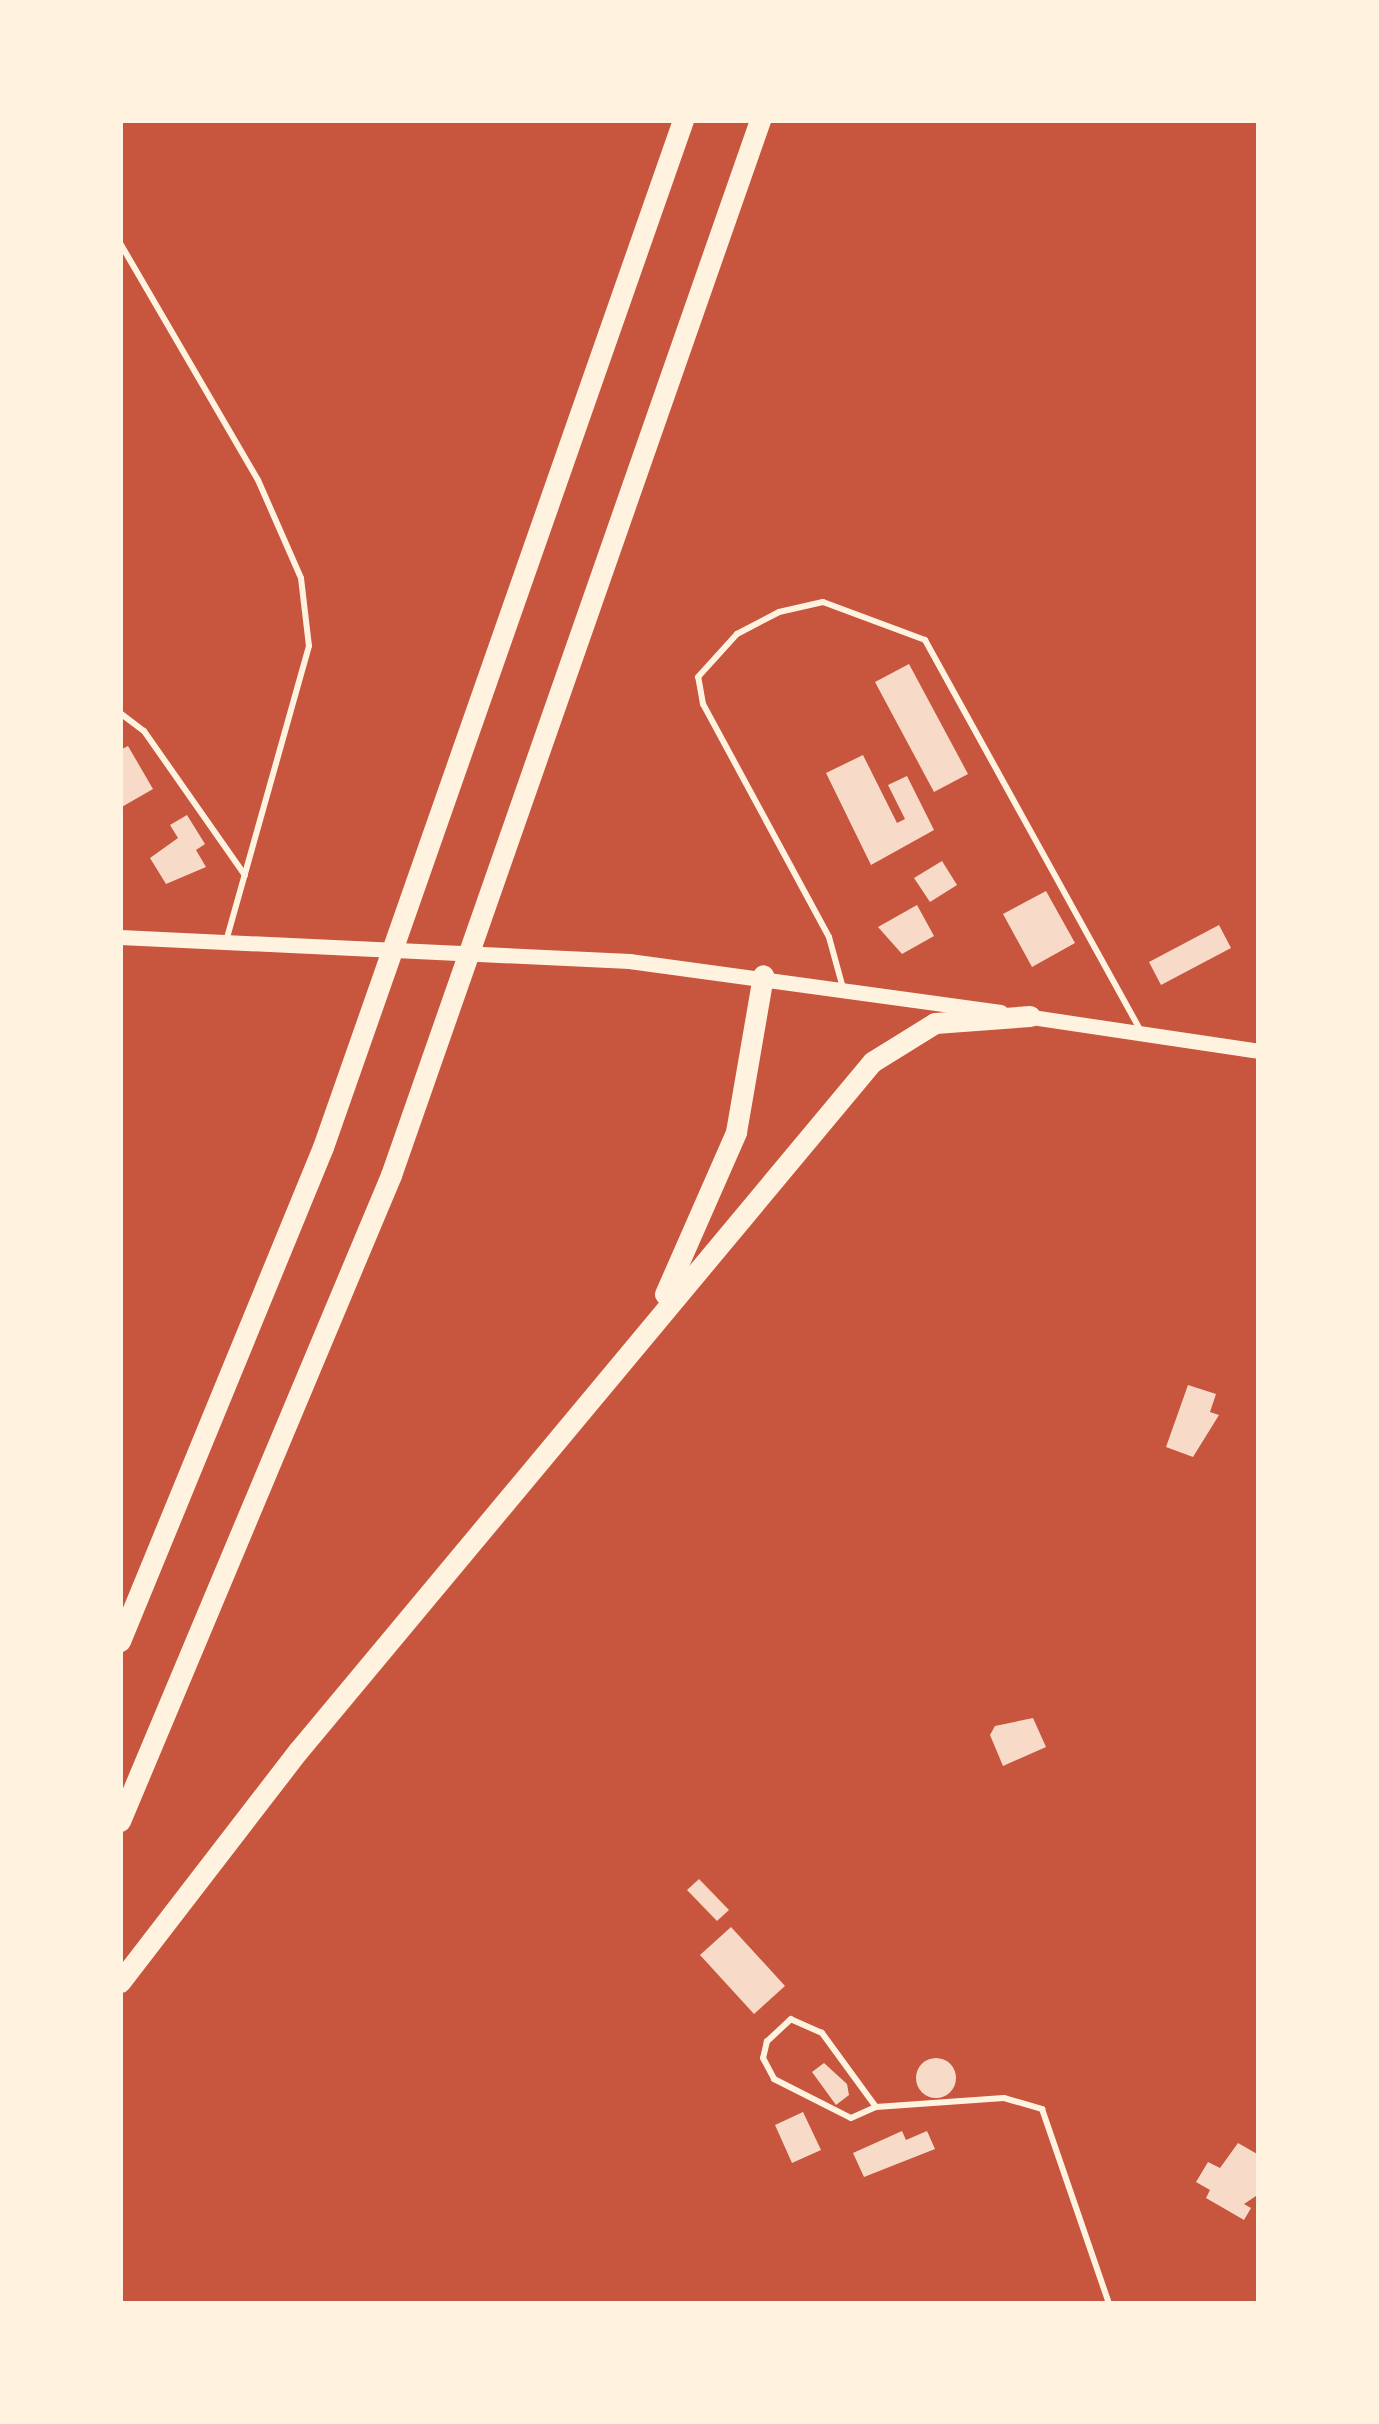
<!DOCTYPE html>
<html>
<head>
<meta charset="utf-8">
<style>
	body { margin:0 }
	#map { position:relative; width:1379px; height:2424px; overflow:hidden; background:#c8553d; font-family:"Open Sans",sans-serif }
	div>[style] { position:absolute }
	.building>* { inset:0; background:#f7dbc8 }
	.round { border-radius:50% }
	.service>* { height:6px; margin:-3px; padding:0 3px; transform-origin:3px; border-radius:3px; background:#fff3e0 }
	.tertiary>* { height:15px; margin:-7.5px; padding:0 7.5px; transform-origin:7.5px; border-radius:7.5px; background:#fff3e0 }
	.motorway>* { height:21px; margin:-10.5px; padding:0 10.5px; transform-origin:10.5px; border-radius:10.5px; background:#fff3e0 }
	span { translate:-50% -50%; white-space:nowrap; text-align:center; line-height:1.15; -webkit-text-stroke:9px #fff3e0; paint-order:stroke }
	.frame { position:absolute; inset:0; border:123px solid #fff3e0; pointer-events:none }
</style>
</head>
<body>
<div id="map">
	<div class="building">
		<i style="clip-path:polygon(909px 664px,968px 774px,934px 792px,875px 682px)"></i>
		<i style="clip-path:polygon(128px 746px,153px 789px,120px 808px,120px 750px)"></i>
		<i style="clip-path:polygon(863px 755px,897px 823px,905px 819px,888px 785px,907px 776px,934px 830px,871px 865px,826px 773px)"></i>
		<i style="clip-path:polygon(187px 815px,205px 844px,196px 850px,206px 867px,166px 884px,150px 858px,178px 838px,170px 825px)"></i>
		<i style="clip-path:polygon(942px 861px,957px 885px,930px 902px,914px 878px)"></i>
		<i style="clip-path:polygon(1046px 891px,1075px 943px,1032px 967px,1003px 914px)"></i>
		<i style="clip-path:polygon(917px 905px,934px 936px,902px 954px,878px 927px)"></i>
		<i style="clip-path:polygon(1219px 925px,1231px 948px,1161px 985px,1149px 962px)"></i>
		<i style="clip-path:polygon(1188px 1385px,1216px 1394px,1210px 1412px,1219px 1415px,1193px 1457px,1166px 1447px)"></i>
		<i style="clip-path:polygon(1033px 1718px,1046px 1747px,1003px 1766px,990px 1735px,995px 1726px)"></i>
		<i style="clip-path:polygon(699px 1879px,729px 1910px,717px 1921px,687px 1890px)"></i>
		<i style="clip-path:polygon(731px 1927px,785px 1986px,754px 2014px,700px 1955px)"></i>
		<i class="round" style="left:916px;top:2058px;width:40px;height:40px"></i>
		<i style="clip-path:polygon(824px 2063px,847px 2084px,849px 2095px,836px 2105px,812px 2072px)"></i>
		<i style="clip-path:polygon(803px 2112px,821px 2150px,792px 2163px,775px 2125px)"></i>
		<i style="clip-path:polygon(902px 2131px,906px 2140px,927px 2131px,935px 2149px,864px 2177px,853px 2153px)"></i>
		<i style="clip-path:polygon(1238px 2143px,1259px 2155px,1259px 2194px,1244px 2204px,1251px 2208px,1244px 2220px,1206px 2198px,1210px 2190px,1196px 2182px,1208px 2162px,1220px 2168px)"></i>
	</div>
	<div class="service">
		<i style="left:120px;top:243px;width:274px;rotate:59.8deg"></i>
		<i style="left:258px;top:480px;width:107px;rotate:66.3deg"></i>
		<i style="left:301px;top:578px;width:68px;rotate:83.3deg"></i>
		<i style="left:309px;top:646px;width:302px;rotate:105.7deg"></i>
		<i style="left:120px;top:713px;width:30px;rotate:37deg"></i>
		<i style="left:144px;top:731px;width:176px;rotate:55deg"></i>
		<i style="left:843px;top:988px;width:53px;rotate:-105.4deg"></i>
		<i style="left:829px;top:937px;width:265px;rotate:-118.4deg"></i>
		<i style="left:703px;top:704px;width:27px;rotate:-100deg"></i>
		<i style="left:698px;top:677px;width:58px;rotate:-47.8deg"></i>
		<i style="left:737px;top:634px;width:47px;rotate:-27.6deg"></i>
		<i style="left:779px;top:612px;width:45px;rotate:-12.8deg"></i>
		<i style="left:823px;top:602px;width:109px;rotate:20.4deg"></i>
		<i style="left:925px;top:640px;width:447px;rotate:61.1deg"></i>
		<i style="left:876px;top:2107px;width:92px;rotate:-126.1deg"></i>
		<i style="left:822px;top:2033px;width:34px;rotate:-156deg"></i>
		<i style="left:791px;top:2019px;width:33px;rotate:137deg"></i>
		<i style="left:767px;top:2041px;width:17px;rotate:103deg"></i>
		<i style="left:763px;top:2058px;width:24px;rotate:62deg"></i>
		<i style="left:774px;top:2079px;width:86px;rotate:26.9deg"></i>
		<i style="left:851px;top:2118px;width:27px;rotate:-24deg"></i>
		<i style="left:876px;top:2107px;width:128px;rotate:-4deg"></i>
		<i style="left:1004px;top:2098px;width:40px;rotate:16deg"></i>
		<i style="left:1042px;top:2109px;width:206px;rotate:71deg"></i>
	</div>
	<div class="tertiary">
		<i style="left:120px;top:937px;width:510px;rotate:2.7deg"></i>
		<i style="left:629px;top:961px;width:375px;rotate:7.8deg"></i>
		<i style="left:1025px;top:1016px;width:237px;rotate:8.5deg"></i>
	</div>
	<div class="motorway">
		<i style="left:665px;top:1294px;width:177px;rotate:-66.3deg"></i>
		<i style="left:736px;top:1132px;width:159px;rotate:-80.2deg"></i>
		<i style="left:120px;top:1641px;width:534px;rotate:-67.66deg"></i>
		<i style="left:323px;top:1147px;width:1088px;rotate:-70.68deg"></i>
		<i style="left:120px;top:1821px;width:701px;rotate:-67.24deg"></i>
		<i style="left:391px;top:1175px;width:1118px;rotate:-70.72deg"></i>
		<i style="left:120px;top:1982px;width:292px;rotate:-52.4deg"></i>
		<i style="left:298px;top:1751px;width:897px;rotate:-50.2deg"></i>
		<i style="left:872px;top:1062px;width:74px;rotate:-31.8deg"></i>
		<i style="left:935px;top:1023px;width:95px;rotate:-4.2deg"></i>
	</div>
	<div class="frame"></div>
</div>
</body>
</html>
